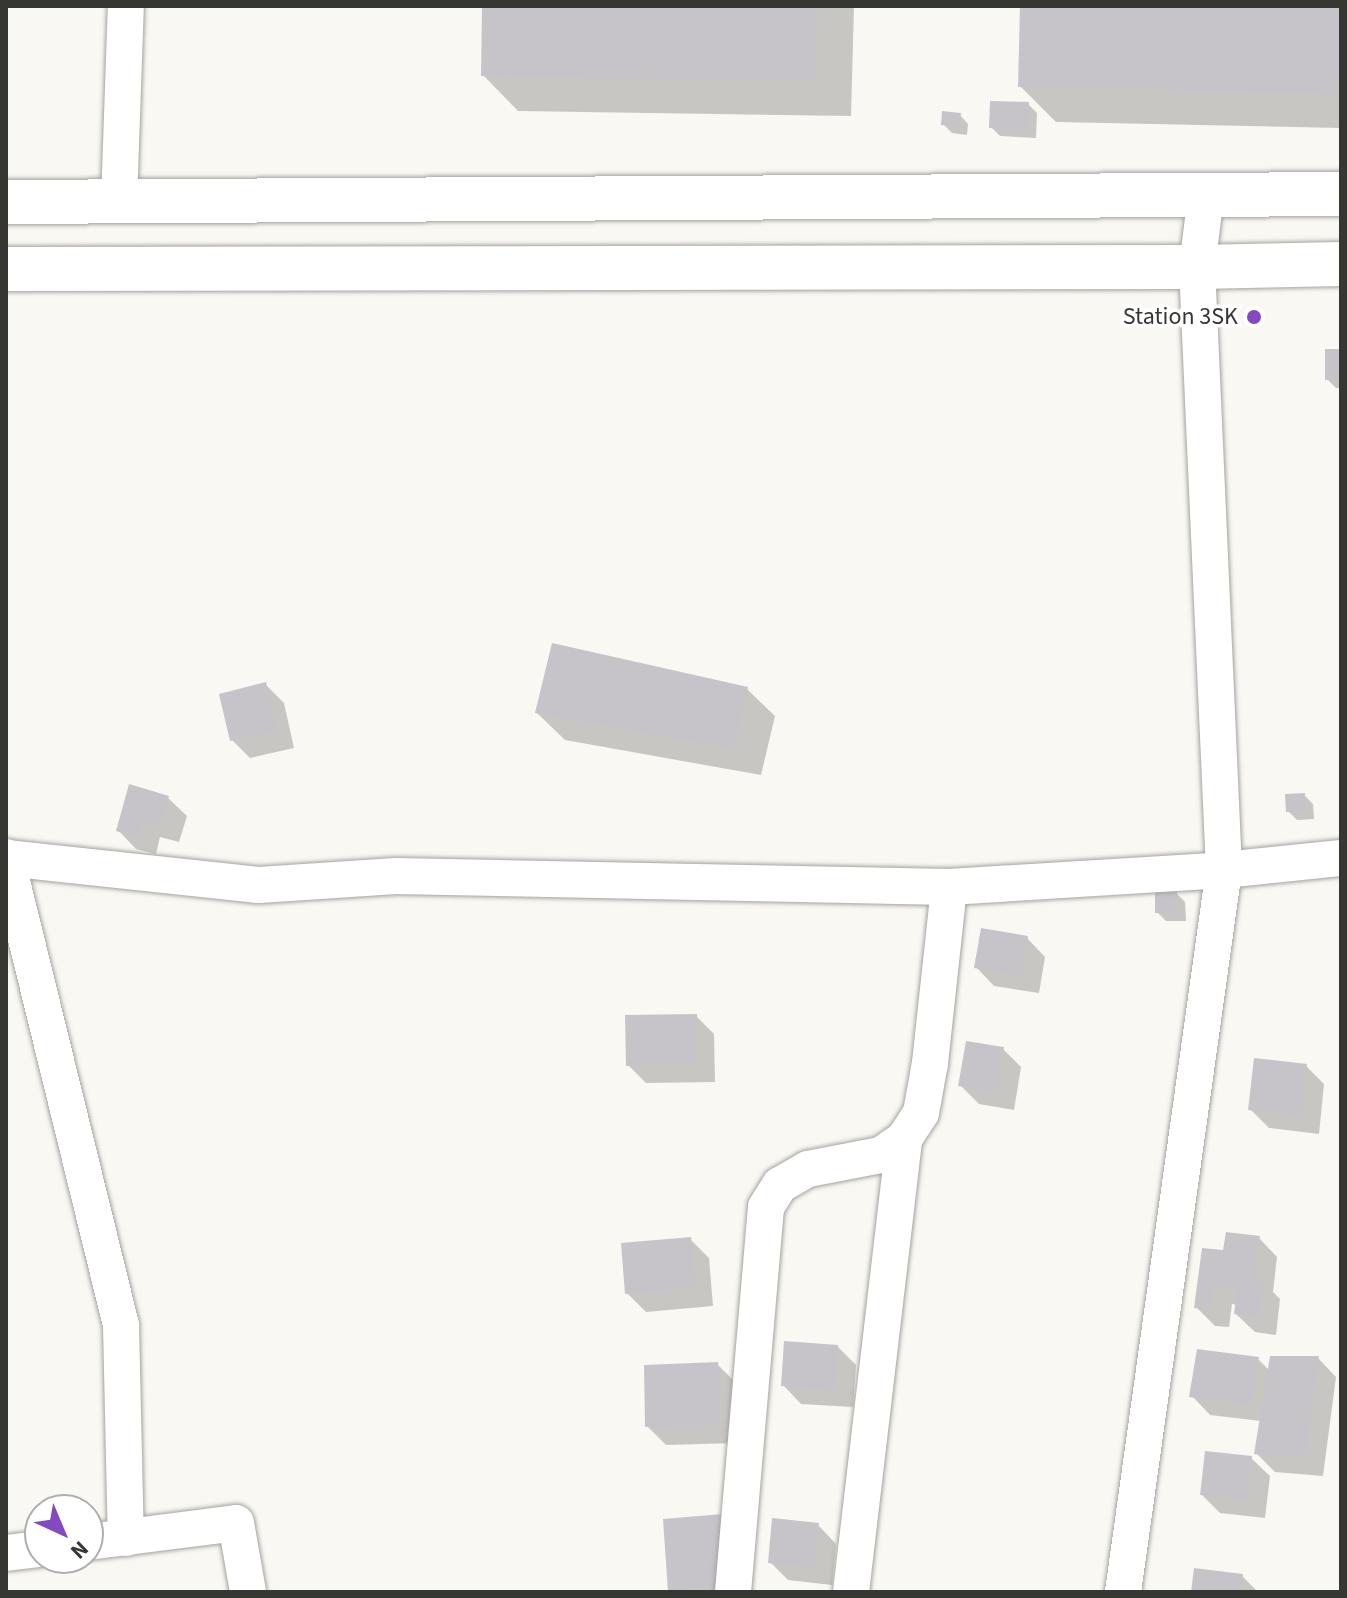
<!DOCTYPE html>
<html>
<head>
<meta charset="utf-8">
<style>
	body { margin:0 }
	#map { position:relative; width:1347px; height:1598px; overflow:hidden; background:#faf8f3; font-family:"Source Sans 3",sans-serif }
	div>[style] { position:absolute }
	.shadow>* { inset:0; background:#0003 }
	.building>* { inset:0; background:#c6c4c9 }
	.roads { filter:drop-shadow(0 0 2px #a5a39e) drop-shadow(0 0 2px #a5a39e) }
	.street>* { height:36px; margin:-18px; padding:0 18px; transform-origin:18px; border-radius:18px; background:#fff }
	.secondary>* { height:44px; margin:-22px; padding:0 22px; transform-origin:22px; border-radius:22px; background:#fff }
	.dots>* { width:22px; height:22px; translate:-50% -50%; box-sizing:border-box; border:4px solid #fff; border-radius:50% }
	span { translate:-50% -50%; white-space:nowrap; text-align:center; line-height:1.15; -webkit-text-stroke:7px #fff; paint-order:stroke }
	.poi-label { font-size:24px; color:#363633 }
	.right { translate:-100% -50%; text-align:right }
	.frame { position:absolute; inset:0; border:8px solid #363633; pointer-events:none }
	.north { position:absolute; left:24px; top:1494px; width:80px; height:80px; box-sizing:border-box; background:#fff; border:2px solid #afafad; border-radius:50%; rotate:136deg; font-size:22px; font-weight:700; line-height:32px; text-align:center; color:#363633 }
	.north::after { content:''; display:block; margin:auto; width:28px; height:36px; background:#824ac1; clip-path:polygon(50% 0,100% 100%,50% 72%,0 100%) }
</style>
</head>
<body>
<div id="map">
	<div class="shadow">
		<i style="clip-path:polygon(484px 6px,854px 6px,851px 116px,518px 111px,483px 75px)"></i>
		<i style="clip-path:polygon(1022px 6px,1341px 6px,1341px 128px,1056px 122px,1020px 86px)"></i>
		<i style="clip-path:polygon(1028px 104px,1037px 113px,1036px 138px,1000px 136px,991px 127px)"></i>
		<i style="clip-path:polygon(960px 115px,968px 124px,967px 135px,952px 133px,943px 124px)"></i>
		<i style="clip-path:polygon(1341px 351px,1341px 388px,1336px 388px,1327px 379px)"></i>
		<i style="clip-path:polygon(265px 684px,284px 703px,294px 748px,250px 758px,232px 740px)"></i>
		<i style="clip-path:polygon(747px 689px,775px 716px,761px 775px,565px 740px,537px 713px)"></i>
		<i style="clip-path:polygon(1304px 795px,1313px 804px,1314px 819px,1297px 820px,1288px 811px)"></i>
		<i style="clip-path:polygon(168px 798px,187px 816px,179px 842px,160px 837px,156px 854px,136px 849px,118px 830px)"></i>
		<i style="clip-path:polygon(1176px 893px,1185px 902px,1186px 921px,1166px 921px,1157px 912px)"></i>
		<i style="clip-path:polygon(1027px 938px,1045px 957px,1039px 993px,994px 986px,976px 967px)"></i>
		<i style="clip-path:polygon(696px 1016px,714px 1034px,715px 1082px,646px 1083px,628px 1065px)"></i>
		<i style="clip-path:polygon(1003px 1049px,1021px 1067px,1014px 1110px,979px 1104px,960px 1085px)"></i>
		<i style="clip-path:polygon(1306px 1066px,1324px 1084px,1319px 1134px,1269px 1128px,1250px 1109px)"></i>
		<i style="clip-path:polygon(1259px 1238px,1277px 1257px,1273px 1292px,1280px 1299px,1276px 1335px,1255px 1332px,1236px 1314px,1237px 1305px,1232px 1304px,1229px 1327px,1215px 1326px,1196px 1307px,1225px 1252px)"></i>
		<i style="clip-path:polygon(690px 1239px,709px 1258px,713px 1306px,646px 1312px,627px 1293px)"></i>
		<i style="clip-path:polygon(837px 1346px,856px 1365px,853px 1407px,801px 1404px,783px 1385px)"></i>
		<i style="clip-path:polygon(1318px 1358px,1336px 1377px,1323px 1476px,1275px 1472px,1256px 1453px,1261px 1421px,1210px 1415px,1192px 1396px,1258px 1359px,1269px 1370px)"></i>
		<i style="clip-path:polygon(717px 1364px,736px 1383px,738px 1443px,666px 1445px,647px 1426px)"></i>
		<i style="clip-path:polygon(1251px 1458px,1270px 1476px,1265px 1518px,1220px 1513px,1202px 1495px)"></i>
		<i style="clip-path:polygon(818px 1525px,836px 1544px,832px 1585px,788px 1580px,770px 1562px)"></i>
		<i style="clip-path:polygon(741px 1534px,745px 1592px,670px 1590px)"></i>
		<i style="clip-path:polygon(1242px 1576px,1258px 1592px,1193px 1592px)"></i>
	</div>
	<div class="building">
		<i style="clip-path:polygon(482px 6px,818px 6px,816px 81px,481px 76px)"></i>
		<i style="clip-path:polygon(1020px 6px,1341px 6px,1341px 94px,1018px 87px)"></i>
		<i style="clip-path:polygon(990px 101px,1029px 102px,1027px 130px,989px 128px)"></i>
		<i style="clip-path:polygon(942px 111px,961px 113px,959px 127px,941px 125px)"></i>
		<i style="clip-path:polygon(1325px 349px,1341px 349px,1341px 380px,1325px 380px)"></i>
		<i style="clip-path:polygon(552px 643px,748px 687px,733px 749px,535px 713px)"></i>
		<i style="clip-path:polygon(266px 682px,277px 730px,230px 741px,219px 694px)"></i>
		<i style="clip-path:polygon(129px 784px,169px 796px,161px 825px,142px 820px,138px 837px,116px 831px)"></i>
		<i style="clip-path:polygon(1305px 793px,1306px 811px,1286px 812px,1285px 794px)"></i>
		<i style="clip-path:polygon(1177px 891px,1178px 913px,1155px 913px,1155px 892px)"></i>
		<i style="clip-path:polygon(981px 928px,1028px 936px,1021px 976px,974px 968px)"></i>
		<i style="clip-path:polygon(697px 1014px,697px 1064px,626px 1066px,625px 1015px)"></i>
		<i style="clip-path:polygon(966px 1041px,1004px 1047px,996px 1092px,958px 1086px)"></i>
		<i style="clip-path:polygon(1254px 1058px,1307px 1064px,1301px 1116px,1248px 1110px)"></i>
		<i style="clip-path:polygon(1226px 1232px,1260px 1236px,1255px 1275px,1263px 1279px,1258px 1317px,1234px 1314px,1237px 1289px,1214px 1286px,1211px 1310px,1194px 1308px,1202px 1248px,1223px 1250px)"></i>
		<i style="clip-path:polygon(691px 1237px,695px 1288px,625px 1294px,621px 1243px)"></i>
		<i style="clip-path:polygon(784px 1341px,838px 1345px,835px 1390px,781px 1386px)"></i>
		<i style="clip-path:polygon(1197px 1349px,1259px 1357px,1252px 1405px,1189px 1397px)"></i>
		<i style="clip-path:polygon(1270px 1356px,1319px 1356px,1305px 1458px,1254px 1454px)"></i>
		<i style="clip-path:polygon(718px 1362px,720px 1425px,645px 1427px,644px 1365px)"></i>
		<i style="clip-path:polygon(1205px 1451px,1252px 1456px,1247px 1500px,1200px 1495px)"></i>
		<i style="clip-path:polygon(723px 1514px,728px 1586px,668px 1591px,663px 1519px)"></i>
		<i style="clip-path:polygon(772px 1518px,819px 1523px,814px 1567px,768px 1563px)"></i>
		<i style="clip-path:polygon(1194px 1568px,1243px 1574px,1241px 1592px,1191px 1592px)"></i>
	</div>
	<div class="roads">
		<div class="street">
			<i style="left:119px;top:202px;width:196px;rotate:-88deg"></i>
			<i style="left:6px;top:857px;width:482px;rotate:76.2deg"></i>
			<i style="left:121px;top:1325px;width:213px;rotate:88.7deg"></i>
			<i style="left:6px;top:858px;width:254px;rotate:6.1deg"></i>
			<i style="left:259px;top:885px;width:137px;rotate:-3.8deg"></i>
			<i style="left:396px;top:876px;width:553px;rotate:1.14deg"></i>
			<i style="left:949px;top:887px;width:276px;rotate:-3.5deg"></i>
			<i style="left:1224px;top:870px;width:118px;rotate:-5.9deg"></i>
			<i style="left:88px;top:1542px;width:149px;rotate:-7.3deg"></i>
			<i style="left:236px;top:1523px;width:70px;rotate:80.1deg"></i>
			<i style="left:6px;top:1553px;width:34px;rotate:-7deg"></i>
			<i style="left:733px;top:1592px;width:386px;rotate:-85.1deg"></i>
			<i style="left:766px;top:1207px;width:26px;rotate:-58deg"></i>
			<i style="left:780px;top:1185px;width:32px;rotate:-30deg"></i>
			<i style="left:808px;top:1169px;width:74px;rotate:-10.9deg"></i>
			<i style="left:881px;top:1155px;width:28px;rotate:-35deg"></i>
			<i style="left:904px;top:1139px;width:31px;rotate:-57deg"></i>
			<i style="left:921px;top:1113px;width:51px;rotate:-79.8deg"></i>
			<i style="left:930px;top:1063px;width:177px;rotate:-83.8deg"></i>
			<i style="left:851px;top:1592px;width:456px;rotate:-83.3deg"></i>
			<i style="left:1123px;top:1592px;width:729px;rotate:-82.04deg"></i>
			<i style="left:1224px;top:870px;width:604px;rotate:-92.56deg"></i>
			<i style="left:1197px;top:267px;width:73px;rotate:-82.9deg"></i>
		</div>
		<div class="secondary">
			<i style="left:6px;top:202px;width:1335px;rotate:-0.34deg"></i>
			<i style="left:6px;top:269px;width:1191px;rotate:-0.1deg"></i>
			<i style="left:1197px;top:267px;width:144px;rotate:-1.2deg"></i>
		</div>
	</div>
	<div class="dots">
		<i style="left:1254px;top:317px;background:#824ac1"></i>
	</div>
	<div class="poi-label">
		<span class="right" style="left:1238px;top:317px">Station 3SK</span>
	</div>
	<div class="frame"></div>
	<div class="north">N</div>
</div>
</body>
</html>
